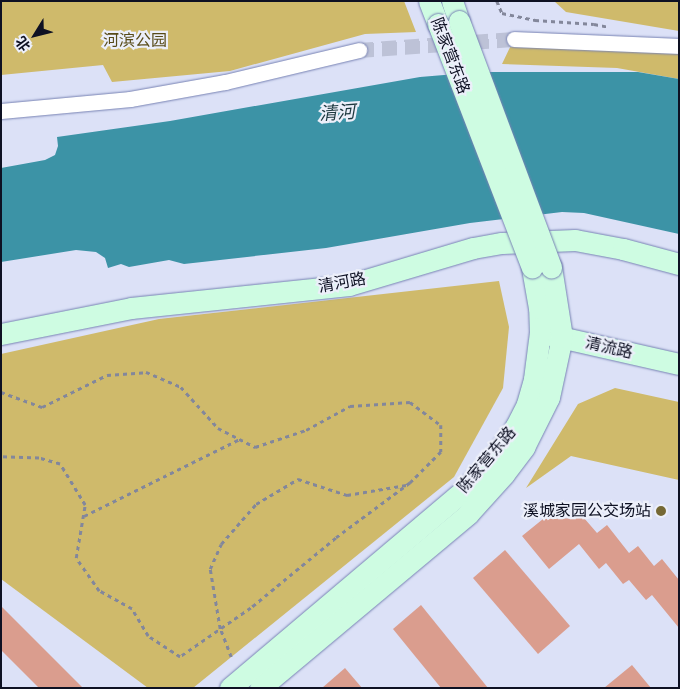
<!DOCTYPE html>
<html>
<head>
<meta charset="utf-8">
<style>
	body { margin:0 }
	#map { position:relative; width:680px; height:689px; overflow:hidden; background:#dce1f7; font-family:"Space Grotesk","Noto Sans SC",sans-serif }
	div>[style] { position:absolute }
	.green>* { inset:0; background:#cfba6b }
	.water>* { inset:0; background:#3c93a6 }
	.building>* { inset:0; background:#da9d8e }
	.street-tunnel>* { height:15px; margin-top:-7.5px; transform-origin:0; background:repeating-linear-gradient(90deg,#bdc2d7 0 15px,transparent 0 23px) }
	.path>* { height:2.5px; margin-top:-1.25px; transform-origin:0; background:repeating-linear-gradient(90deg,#83879b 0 4px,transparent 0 8px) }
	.roads { filter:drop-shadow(0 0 1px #7782b3) drop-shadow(0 0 1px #7782b3) }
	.street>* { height:15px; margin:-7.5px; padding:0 7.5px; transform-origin:7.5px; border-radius:7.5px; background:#fff }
	.secondary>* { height:21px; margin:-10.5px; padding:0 10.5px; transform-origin:10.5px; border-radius:10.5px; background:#cefce2 }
	.bridges { filter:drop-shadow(0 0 1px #7782b3) drop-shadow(0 0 1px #7782b3) }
	.secondary-bridge>* { height:21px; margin:-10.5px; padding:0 10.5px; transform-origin:10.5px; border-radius:10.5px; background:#cefce2 }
	.dots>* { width:14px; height:14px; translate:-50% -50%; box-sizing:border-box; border:2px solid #eceffa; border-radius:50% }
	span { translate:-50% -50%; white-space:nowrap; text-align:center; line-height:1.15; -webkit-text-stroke:4.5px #eceffa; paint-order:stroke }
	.park-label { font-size:16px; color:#584b19 }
	.street-label { font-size:16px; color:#0e1123 }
	.poi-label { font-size:16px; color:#0e1123 }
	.right { translate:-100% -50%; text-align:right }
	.water-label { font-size:18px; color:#1c373e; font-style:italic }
	.frame { position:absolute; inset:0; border:2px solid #0e1123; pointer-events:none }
	.north { position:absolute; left:10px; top:10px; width:50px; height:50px; -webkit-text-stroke:4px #eceffa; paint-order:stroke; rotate:234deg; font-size:14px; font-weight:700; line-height:20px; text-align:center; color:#0e1123 }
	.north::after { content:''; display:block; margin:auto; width:18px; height:22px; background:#0e1123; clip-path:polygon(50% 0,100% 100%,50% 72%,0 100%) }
</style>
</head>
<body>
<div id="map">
	<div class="green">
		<i style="clip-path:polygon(1px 1px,404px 1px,416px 32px,365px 34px,230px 71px,112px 82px,103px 65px,1px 75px)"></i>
		<i style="clip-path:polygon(554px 1px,679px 1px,679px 31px,566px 12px)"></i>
		<i style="clip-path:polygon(514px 39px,679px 46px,679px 79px,617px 68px,502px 64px)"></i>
		<i style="clip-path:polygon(499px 281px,509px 327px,503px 388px,454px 477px,193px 688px,148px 688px,1px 579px,1px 354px,159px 319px)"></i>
		<i style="clip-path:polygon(615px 388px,679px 402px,679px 480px,571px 456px,526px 488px,578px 404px)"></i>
	</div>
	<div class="water">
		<i style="clip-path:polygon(480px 72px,638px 72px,679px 79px,679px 234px,584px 213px,562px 212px,470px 223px,326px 248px,184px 264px,169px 260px,129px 267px,121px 264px,108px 268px,105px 258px,96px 252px,76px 250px,1px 262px,1px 168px,45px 160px,55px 155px,58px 146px,57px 137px,170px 121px,420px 77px)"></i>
	</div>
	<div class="building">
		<i style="clip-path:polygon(584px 518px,597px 533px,607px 525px,629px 553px,638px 546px,654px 566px,662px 559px,679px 580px,679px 628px,652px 595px,646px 600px,629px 580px,623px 584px,606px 563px,599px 569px,579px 544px,549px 569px,522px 536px,543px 519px)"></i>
		<i style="clip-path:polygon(505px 550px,570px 626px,538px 654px,473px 578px)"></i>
		<i style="clip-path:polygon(421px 605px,488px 688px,441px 688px,393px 629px)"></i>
		<i style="clip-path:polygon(1px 606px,83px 688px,39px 688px,1px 650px)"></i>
		<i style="clip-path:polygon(632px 665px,651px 688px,604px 688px)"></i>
		<i style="clip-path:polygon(345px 668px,362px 688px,322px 688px)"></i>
	</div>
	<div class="street-tunnel">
		<i style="left:359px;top:50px;width:155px;rotate:-4.1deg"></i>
	</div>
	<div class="path">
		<i style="left:497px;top:1px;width:13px;rotate:67deg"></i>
		<i style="left:502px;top:13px;width:34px;rotate:12deg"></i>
		<i style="left:535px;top:20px;width:59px;rotate:3.9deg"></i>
		<i style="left:594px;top:24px;width:15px;rotate:11deg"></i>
		<i style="left:1px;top:392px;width:44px;rotate:20.1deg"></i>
		<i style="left:42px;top:407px;width:72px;rotate:-26.2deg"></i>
		<i style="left:107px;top:375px;width:39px;rotate:-4deg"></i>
		<i style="left:146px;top:372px;width:38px;rotate:23deg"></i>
		<i style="left:181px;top:387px;width:55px;rotate:47.9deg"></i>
		<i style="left:218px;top:428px;width:42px;rotate:27.2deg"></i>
		<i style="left:255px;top:447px;width:54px;rotate:-18.4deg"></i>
		<i style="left:306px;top:430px;width:50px;rotate:-28.6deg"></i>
		<i style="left:350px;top:406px;width:60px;rotate:-3.8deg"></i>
		<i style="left:410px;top:402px;width:39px;rotate:37deg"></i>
		<i style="left:441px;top:425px;width:27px;rotate:90deg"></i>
		<i style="left:441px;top:452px;width:44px;rotate:135deg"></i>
		<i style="left:410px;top:483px;width:92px;rotate:143.4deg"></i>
		<i style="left:336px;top:538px;width:110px;rotate:140.5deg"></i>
		<i style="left:251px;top:608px;width:86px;rotate:145.4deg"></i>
		<i style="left:180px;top:657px;width:38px;rotate:-147deg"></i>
		<i style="left:148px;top:636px;width:31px;rotate:-121deg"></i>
		<i style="left:132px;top:609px;width:38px;rotate:-151deg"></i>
		<i style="left:99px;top:591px;width:40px;rotate:-124.9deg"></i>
		<i style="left:76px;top:558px;width:54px;rotate:-80.4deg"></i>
		<i style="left:85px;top:505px;width:48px;rotate:-121.4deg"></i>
		<i style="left:60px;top:464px;width:22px;rotate:-164deg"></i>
		<i style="left:39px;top:458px;width:38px;rotate:-178deg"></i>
		<i style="left:84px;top:516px;width:174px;rotate:-26.3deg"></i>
		<i style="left:231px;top:657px;width:30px;rotate:-111deg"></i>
		<i style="left:220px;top:629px;width:61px;rotate:-99.5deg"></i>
		<i style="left:210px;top:569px;width:27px;rotate:-66deg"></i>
		<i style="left:221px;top:544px;width:53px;rotate:-48.8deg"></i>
		<i style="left:256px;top:504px;width:49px;rotate:-30.8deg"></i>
		<i style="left:298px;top:479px;width:52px;rotate:18.1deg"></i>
		<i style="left:347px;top:495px;width:60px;rotate:-9.6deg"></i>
	</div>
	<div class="roads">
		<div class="street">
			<i style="left:514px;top:39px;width:165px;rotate:2.4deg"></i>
			<i style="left:1px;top:111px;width:130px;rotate:-5.3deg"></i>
			<i style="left:130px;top:99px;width:97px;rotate:-10.1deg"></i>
			<i style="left:225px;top:82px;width:138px;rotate:-13.4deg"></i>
		</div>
		<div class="secondary">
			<i style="left:429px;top:1px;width:25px;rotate:69deg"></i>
			<i style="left:452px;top:1px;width:21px;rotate:71deg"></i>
			<i style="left:1px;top:334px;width:133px;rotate:-11.3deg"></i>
			<i style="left:131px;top:308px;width:219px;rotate:-6deg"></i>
			<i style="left:349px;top:285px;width:129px;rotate:-16.6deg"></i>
			<i style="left:473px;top:248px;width:29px;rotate:-10deg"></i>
			<i style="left:502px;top:243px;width:73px;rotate:-2.4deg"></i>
			<i style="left:575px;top:240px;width:49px;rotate:10.6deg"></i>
			<i style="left:623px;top:249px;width:58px;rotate:15deg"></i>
			<i style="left:547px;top:334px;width:135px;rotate:12.8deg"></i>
			<i style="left:230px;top:688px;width:305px;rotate:-40.2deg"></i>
			<i style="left:463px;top:491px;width:47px;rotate:-47.6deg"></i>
			<i style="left:495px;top:456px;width:37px;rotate:-55deg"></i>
			<i style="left:516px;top:426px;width:25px;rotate:-63deg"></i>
			<i style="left:527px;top:404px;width:26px;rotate:-74deg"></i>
			<i style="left:534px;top:379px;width:47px;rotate:-82.7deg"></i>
			<i style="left:540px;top:332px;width:24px;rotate:-92deg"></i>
			<i style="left:539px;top:308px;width:41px;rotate:-99.9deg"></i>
			<i style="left:260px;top:688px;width:271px;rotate:-39.9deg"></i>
			<i style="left:468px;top:514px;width:54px;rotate:-48deg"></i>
			<i style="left:504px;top:474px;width:34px;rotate:-53deg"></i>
			<i style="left:524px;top:447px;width:56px;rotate:-63.4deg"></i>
			<i style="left:549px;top:397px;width:61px;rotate:-77.8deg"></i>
			<i style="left:562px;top:337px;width:71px;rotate:-98.9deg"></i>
		</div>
	</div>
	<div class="bridges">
		<div class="secondary-bridge">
			<i style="left:459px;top:21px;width:263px;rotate:69.5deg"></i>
			<i style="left:438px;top:24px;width:261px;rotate:68.9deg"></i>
		</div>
	</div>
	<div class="dots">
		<i style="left:661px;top:511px;background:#756835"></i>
	</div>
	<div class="park-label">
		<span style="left:135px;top:41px">河滨公园</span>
	</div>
	<div class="street-label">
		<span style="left:450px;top:56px;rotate:69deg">陈家营东路</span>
		<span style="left:342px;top:283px;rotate:-10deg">清河路</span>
		<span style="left:609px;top:348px;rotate:13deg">清流路</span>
		<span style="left:487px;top:460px;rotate:-50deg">陈家营东路</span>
	</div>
	<div class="poi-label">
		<span class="right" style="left:651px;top:511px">溪城家园公交场站</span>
	</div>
	<div class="water-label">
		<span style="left:337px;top:113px;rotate:-4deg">清河</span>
	</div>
	<div class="frame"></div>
	<div class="north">北</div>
</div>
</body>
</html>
